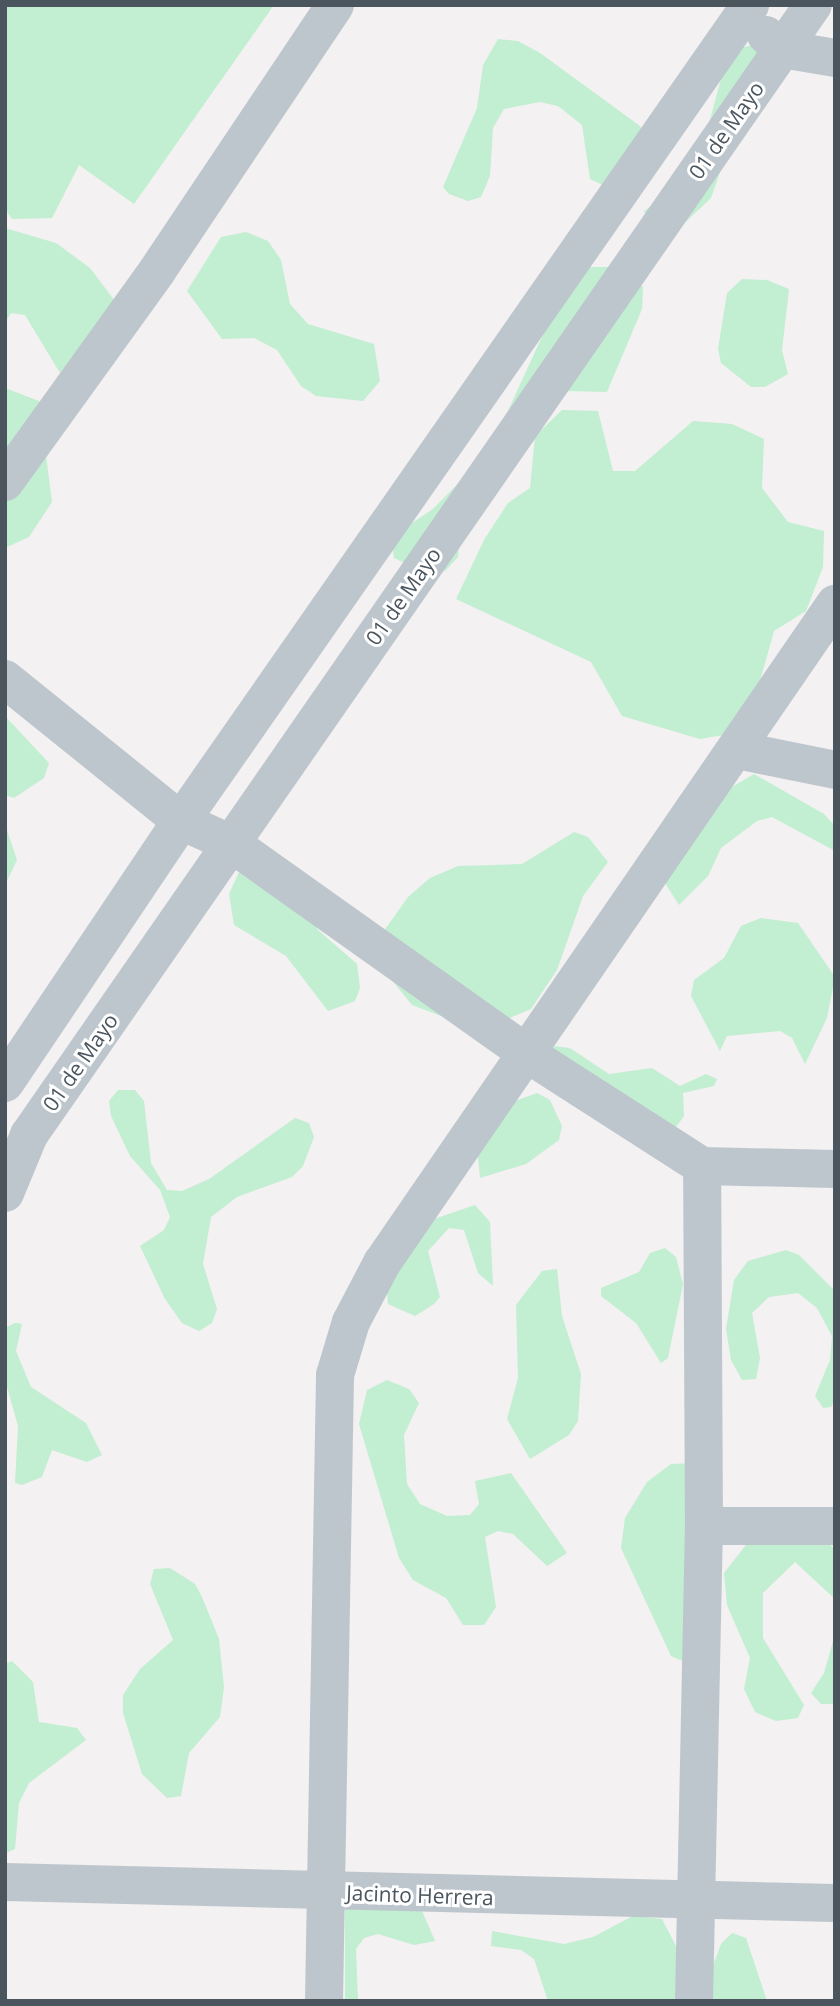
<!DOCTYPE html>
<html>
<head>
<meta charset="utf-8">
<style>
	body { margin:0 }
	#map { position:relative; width:840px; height:2006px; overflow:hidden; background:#f3f1f1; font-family:"Open Sans",sans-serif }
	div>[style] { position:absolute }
	.green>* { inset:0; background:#c2eed1 }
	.minor>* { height:38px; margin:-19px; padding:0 19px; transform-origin:19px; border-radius:19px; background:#bec6cd }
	span { translate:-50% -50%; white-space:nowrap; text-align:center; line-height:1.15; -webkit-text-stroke:6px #fff; paint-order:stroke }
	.street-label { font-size:21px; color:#4a555e }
	.frame { position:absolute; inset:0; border:7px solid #4a555e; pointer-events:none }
</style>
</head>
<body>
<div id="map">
	<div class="green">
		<i style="clip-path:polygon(5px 5px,274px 5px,134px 204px,79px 165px,52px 218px,12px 219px,5px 209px)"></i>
		<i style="clip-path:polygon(498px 39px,518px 41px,540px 53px,640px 126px,651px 147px,607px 187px,590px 179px,582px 125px,558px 106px,540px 102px,504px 109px,493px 128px,490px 176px,481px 197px,468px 201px,449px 194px,443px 187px,477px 108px,483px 65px)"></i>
		<i style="clip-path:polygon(766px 42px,711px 198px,673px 234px,648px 225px,644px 211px,676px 189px,705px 138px,721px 79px,740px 48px)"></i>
		<i style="clip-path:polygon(5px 228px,56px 243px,90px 268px,115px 301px,60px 373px,25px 315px,11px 313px,5px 323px)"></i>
		<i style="clip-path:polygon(246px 232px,268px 241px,281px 260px,290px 304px,308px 324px,374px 344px,380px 381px,363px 401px,316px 396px,301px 386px,277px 350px,254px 338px,222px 339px,187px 291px,221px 237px)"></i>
		<i style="clip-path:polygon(589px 267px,615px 267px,643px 287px,642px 309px,607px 392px,566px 391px,460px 530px,458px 557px,445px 571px,431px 575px,394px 558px,391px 537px,433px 509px,489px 452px,551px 317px)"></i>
		<i style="clip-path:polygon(742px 279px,767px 280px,789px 289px,782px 350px,788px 374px,765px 387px,751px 387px,721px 363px,718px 349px,727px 293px)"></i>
		<i style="clip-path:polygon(5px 388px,39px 401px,52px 502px,29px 537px,5px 548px)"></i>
		<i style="clip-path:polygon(562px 410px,598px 411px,613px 471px,635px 471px,693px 421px,732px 424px,764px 439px,762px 488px,788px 522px,824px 531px,823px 567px,806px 611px,774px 631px,753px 706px,735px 733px,700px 739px,622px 716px,591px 662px,456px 599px,484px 540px,508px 503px,530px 488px,535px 436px)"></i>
		<i style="clip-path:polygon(5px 716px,49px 763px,44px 778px,14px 798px,5px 795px)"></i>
		<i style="clip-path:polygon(754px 774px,824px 814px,835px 826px,835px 851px,772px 817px,757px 821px,721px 848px,708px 876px,679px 905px,663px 880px,700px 806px)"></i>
		<i style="clip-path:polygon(5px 824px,17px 860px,5px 885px)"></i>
		<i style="clip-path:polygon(574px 832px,588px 837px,608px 862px,583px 896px,557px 970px,531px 1009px,500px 1022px,452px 1020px,412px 1005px,391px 979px,381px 935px,408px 897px,430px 878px,458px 866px,522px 864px)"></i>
		<i style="clip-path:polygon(239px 872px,291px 884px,318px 930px,357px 964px,360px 988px,355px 1001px,328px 1011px,286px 956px,234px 925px,229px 894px)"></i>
		<i style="clip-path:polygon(761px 918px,798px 923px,835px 977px,827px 1018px,805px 1064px,792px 1038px,780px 1031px,727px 1036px,720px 1051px,691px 996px,694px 980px,724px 958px,741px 926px)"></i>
		<i style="clip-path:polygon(554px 1046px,570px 1048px,609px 1074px,652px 1068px,680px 1086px,706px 1074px,717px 1079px,714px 1086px,683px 1093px,684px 1116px,676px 1127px,551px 1052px)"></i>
		<i style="clip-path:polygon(118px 1090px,135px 1090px,144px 1101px,151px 1163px,167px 1190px,182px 1191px,209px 1179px,295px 1118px,309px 1123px,314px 1137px,303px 1166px,292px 1177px,237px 1197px,211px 1217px,203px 1264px,217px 1309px,212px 1323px,199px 1331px,182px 1323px,165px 1299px,140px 1246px,164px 1230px,170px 1217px,160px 1190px,130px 1156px,111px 1116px,109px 1101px)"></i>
		<i style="clip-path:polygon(537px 1093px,550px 1100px,562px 1126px,559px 1140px,526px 1164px,480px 1178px,477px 1147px,515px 1101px)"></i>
		<i style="clip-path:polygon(475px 1205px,490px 1222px,493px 1286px,478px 1273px,464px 1230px,449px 1228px,428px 1251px,440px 1297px,434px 1304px,415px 1316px,388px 1304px,386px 1281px,428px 1221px)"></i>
		<i style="clip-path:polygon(665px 1248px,676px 1257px,683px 1284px,668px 1358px,661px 1363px,636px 1323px,601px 1296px,601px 1288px,639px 1272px,650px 1253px)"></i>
		<i style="clip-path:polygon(786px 1250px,799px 1255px,835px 1291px,835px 1400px,831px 1407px,823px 1408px,815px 1396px,830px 1360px,832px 1336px,817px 1308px,798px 1293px,769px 1297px,752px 1313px,760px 1358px,756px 1379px,742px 1380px,731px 1360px,726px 1329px,734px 1280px,748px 1261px)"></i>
		<i style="clip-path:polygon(557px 1269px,562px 1316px,581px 1374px,578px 1421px,569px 1435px,530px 1459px,507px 1419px,518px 1378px,516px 1305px,542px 1271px)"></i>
		<i style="clip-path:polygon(15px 1323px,22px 1324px,16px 1351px,31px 1387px,86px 1423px,102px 1455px,87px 1462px,52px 1450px,42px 1477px,22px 1485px,15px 1483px,18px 1426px,5px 1380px,5px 1328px)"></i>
		<i style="clip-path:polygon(387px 1380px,409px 1389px,419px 1403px,404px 1435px,407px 1484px,420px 1504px,447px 1516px,470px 1515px,479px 1504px,475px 1481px,511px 1473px,567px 1553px,547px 1566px,513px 1534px,498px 1531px,485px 1537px,496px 1607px,484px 1625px,463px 1625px,446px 1598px,413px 1580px,399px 1558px,359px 1424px,367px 1390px)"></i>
		<i style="clip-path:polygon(694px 1463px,685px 1662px,671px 1656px,621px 1548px,625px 1518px,647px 1482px,671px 1464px)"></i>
		<i style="clip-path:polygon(817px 1531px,835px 1550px,835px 1599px,795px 1562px,763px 1593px,763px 1638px,804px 1705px,798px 1718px,776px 1721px,755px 1712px,744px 1689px,750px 1658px,727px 1605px,724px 1573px,749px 1541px)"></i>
		<i style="clip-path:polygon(170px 1568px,195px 1584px,202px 1597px,219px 1639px,224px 1687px,220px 1717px,189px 1753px,181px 1796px,167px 1798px,142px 1774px,123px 1713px,123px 1695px,140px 1669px,173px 1640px,150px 1584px,154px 1569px)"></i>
		<i style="clip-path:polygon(835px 1634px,835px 1704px,821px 1704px,811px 1693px,824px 1673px)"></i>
		<i style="clip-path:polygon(12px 1661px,33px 1682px,39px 1722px,77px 1728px,86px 1740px,29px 1783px,19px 1803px,15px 1849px,6px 1853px,5px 1664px)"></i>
		<i style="clip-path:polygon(345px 1905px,420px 1906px,435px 1941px,414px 1945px,378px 1934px,364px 1938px,356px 1949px,358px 2001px,345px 2001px)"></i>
		<i style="clip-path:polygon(633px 1916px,662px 1919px,676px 1946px,681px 2001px,548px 2001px,534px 1959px,521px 1950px,491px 1946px,492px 1931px,564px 1944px,593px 1937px)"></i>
		<i style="clip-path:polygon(732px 1933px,746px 1938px,767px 2001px,712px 2001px,711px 1971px,721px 1944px)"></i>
	</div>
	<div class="minor">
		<i style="left:766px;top:35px;width:21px;rotate:41deg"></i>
		<i style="left:782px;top:49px;width:54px;rotate:9.6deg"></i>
		<i style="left:5px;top:482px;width:260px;rotate:-54.2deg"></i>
		<i style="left:157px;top:271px;width:320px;rotate:-56.2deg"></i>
		<i style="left:5px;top:679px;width:226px;rotate:38.9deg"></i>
		<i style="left:181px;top:821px;width:56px;rotate:24.3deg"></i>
		<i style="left:232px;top:844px;width:364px;rotate:35.4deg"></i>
		<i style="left:529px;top:1055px;width:206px;rotate:32.7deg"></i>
		<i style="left:702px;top:1166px;width:133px;rotate:1.3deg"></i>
		<i style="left:737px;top:750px;width:100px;rotate:11.5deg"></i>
		<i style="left:5px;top:1083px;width:316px;rotate:-56.1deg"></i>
		<i style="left:181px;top:821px;width:995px;rotate:-55.11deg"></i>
		<i style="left:5px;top:1193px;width:63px;rotate:-67.5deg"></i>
		<i style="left:29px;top:1135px;width:1375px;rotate:-55.25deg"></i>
		<i style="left:704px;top:1526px;width:131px"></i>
		<i style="left:5px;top:1882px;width:830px;rotate:1.45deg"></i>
		<i style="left:324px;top:2001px;width:626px;rotate:-88.99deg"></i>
		<i style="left:335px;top:1375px;width:55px;rotate:-73.2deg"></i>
		<i style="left:351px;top:1322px;width:67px;rotate:-62.3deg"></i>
		<i style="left:382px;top:1263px;width:800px;rotate:-55.5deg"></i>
		<i style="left:694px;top:2001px;width:475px;rotate:-88.8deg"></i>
		<i style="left:704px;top:1526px;width:360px;rotate:-90.3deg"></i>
	</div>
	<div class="street-label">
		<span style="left:726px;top:130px;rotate:-55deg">01 de Mayo</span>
		<span style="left:403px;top:596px;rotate:-55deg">01 de Mayo</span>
		<span style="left:80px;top:1062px;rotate:-55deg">01 de Mayo</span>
		<span style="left:420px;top:1895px;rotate:2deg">Jacinto Herrera</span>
	</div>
	<div class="frame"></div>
</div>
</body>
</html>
